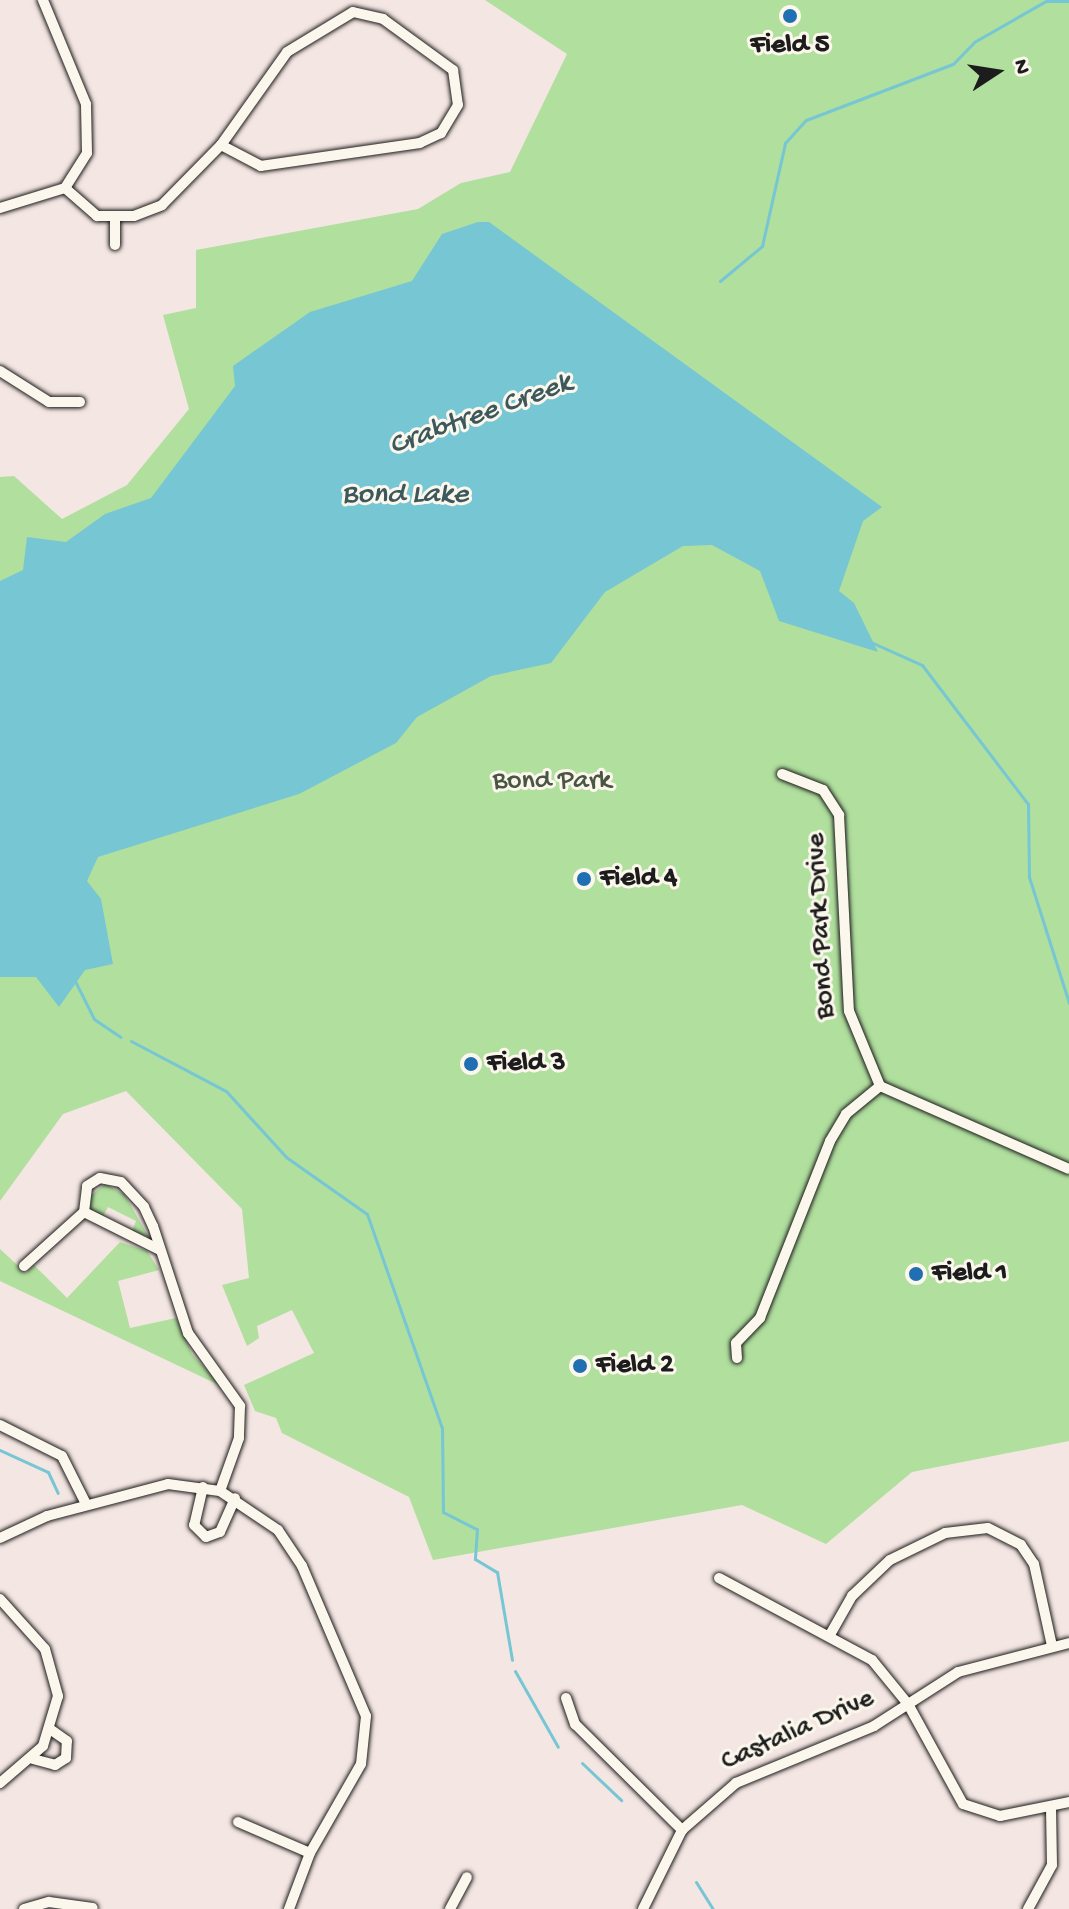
<!DOCTYPE html>
<html>
<head>
<meta charset="utf-8">
<style>
	body { margin:0 }
	#map { position:relative; width:1069px; height:1909px; overflow:hidden; background:#f4e6e2; font-family:"Gochi Hand",sans-serif }
	div>[style] { position:absolute }
	.green>* { inset:0; background:#b0df9e }
	.water>* { inset:0; background:#77c6d4 }
	.stream>* { height:3px; margin:-1.5px; padding:0 1.5px; transform-origin:1.5px; border-radius:1.5px; background:#77c6d4 }
	.roads { filter:drop-shadow(0 0 2px #1c1c1c) drop-shadow(0 0 2px #1c1c1c) }
	.street>* { height:10px; margin:-5px; padding:0 5px; transform-origin:5px; border-radius:5px; background:#fbf7ec }
	.dots>* { width:22px; height:22px; translate:-50% -50%; box-sizing:border-box; border:4px solid #fbf7ec; border-radius:50% }
	span { translate:-50% -50%; white-space:nowrap; text-align:center; line-height:1.15; -webkit-text-stroke:6px #fbf7ec; paint-order:stroke }
	.poi-label { font-size:28px; color:#1c1c1c; font-weight:700 }
	.left { translate:0 -50%; text-align:left }
	.park-label { font-size:28px; color:#485643 }
	.street-label { font-size:28px; color:#1c1c1c }
	.water-label { font-size:30px; color:#3c585c; font-style:italic }
	.north { position:absolute; left:957px; top:32px; width:80px; height:80px; -webkit-text-stroke:6px #fbf7ec; paint-order:stroke; rotate:78deg; font-size:22px; font-weight:700; line-height:32px; text-align:center; color:#1c1c1c }
	.north::after { content:''; display:block; margin:auto; width:28px; height:36px; background:#1c1c1c; clip-path:polygon(50% 0,100% 100%,50% 72%,0 100%) }
</style>
</head>
<body>
<div id="map">
	<div class="green">
		<i style="clip-path:polygon(485px 0,1069px 0,1069px 1441px,912px 1472px,826px 1544px,742px 1505px,433px 1560px,409px 1497px,282px 1433px,276px 1418px,255px 1411px,244px 1385px,314px 1353px,292px 1310px,257px 1326px,259px 1338px,247px 1346px,222px 1285px,249px 1278px,242px 1209px,126px 1091px,63px 1114px,0 1201px,0 477px,14px 476px,62px 519px,127px 485px,189px 409px,163px 315px,196px 308px,196px 250px,418px 209px,461px 183px,510px 172px,567px 54px)"></i>
		<i style="clip-path:polygon(105px 1184px,124px 1194px,149px 1237px,132px 1231px,136px 1221px,108px 1207px,103px 1216px,91px 1210px,89px 1197px)"></i>
		<i style="clip-path:polygon(120px 1242px,147px 1251px,159px 1270px,118px 1281px,130px 1328px,176px 1318px,192px 1354px,221px 1386px,0 1281px,0 1249px,26px 1273px,34px 1265px,67px 1298px)"></i>
	</div>
	<div class="water">
		<i style="clip-path:polygon(478px 222px,489px 222px,882px 507px,863px 521px,839px 591px,854px 603px,878px 652px,779px 621px,760px 571px,712px 545px,683px 546px,605px 592px,551px 663px,491px 676px,417px 717px,396px 743px,299px 794px,98px 857px,87px 881px,101px 899px,113px 964px,85px 970px,59px 1007px,36px 977px,0 977px,0 581px,23px 570px,27px 537px,66px 542px,105px 514px,151px 498px,235px 386px,233px 366px,310px 312px,412px 281px,442px 234px)"></i>
	</div>
	<div class="stream">
		<i style="left:720px;top:281px;width:55px;rotate:-39.8deg"></i>
		<i style="left:762px;top:246px;width:106px;rotate:-77.4deg"></i>
		<i style="left:785px;top:143px;width:31px;rotate:-48deg"></i>
		<i style="left:806px;top:120px;width:157px;rotate:-20.9deg"></i>
		<i style="left:953px;top:64px;width:30px;rotate:-46deg"></i>
		<i style="left:974px;top:42px;width:83px;rotate:-29.7deg"></i>
		<i style="left:1046px;top:1px;width:23px"></i>
		<i style="left:873px;top:643px;width:54px;rotate:24.2deg"></i>
		<i style="left:922px;top:665px;width:175px;rotate:52.7deg"></i>
		<i style="left:1028px;top:804px;width:73px;rotate:89.2deg"></i>
		<i style="left:1029px;top:877px;width:132px;rotate:72.4deg"></i>
		<i style="left:75px;top:981px;width:42px;rotate:63.4deg"></i>
		<i style="left:94px;top:1019px;width:32px;rotate:34deg"></i>
		<i style="left:131px;top:1041px;width:107px;rotate:27.8deg"></i>
		<i style="left:226px;top:1091px;width:89px;rotate:47.7deg"></i>
		<i style="left:286px;top:1157px;width:99px;rotate:35.1deg"></i>
		<i style="left:367px;top:1214px;width:227px;rotate:70.7deg"></i>
		<i style="left:442px;top:1428px;width:84px;rotate:89.3deg"></i>
		<i style="left:443px;top:1512px;width:38px;rotate:27deg"></i>
		<i style="left:477px;top:1529px;width:30px;rotate:94deg"></i>
		<i style="left:475px;top:1559px;width:26px;rotate:31deg"></i>
		<i style="left:497px;top:1572px;width:89px;rotate:80.3deg"></i>
		<i style="left:0;top:1450px;width:53px;rotate:24.6deg"></i>
		<i style="left:48px;top:1472px;width:23px;rotate:65deg"></i>
		<i style="left:515px;top:1671px;width:87px;rotate:60.5deg"></i>
		<i style="left:582px;top:1763px;width:54px;rotate:43.5deg"></i>
		<i style="left:696px;top:1882px;width:32px;rotate:58deg"></i>
	</div>
	<div class="roads">
		<div class="street">
			<i style="left:353px;top:12px;width:31px;rotate:13deg"></i>
			<i style="left:383px;top:19px;width:87px;rotate:36.1deg"></i>
			<i style="left:453px;top:70px;width:35px;rotate:82deg"></i>
			<i style="left:458px;top:105px;width:33px;rotate:121deg"></i>
			<i style="left:441px;top:133px;width:23px;rotate:155deg"></i>
			<i style="left:420px;top:143px;width:161px;rotate:171.8deg"></i>
			<i style="left:261px;top:166px;width:45px;rotate:-152.3deg"></i>
			<i style="left:221px;top:145px;width:114px;rotate:-54.6deg"></i>
			<i style="left:287px;top:52px;width:77px;rotate:-31.2deg"></i>
			<i style="left:65px;top:188px;width:43px;rotate:41.2deg"></i>
			<i style="left:97px;top:216px;width:37px"></i>
			<i style="left:134px;top:216px;width:30px;rotate:-21deg"></i>
			<i style="left:162px;top:205px;width:84px;rotate:-45.5deg"></i>
			<i style="left:0;top:208px;width:68px;rotate:-17.1deg"></i>
			<i style="left:65px;top:188px;width:41px;rotate:-57.8deg"></i>
			<i style="left:87px;top:153px;width:49px;rotate:-91.2deg"></i>
			<i style="left:86px;top:104px;width:113px;rotate:-112.5deg"></i>
			<i style="left:115px;top:245px;width:28px;rotate:-90deg"></i>
			<i style="left:0;top:371px;width:58px;rotate:32.3deg"></i>
			<i style="left:49px;top:402px;width:31px"></i>
			<i style="left:782px;top:774px;width:44px;rotate:21.3deg"></i>
			<i style="left:823px;top:790px;width:30px;rotate:57deg"></i>
			<i style="left:839px;top:815px;width:196px;rotate:87.1deg"></i>
			<i style="left:849px;top:1011px;width:81px;rotate:67.5deg"></i>
			<i style="left:880px;top:1086px;width:206px;rotate:23.7deg"></i>
			<i style="left:160px;top:1250px;width:85px;rotate:-153.4deg"></i>
			<i style="left:84px;top:1212px;width:26px;rotate:-83deg"></i>
			<i style="left:87px;top:1186px;width:15px;rotate:-32deg"></i>
			<i style="left:100px;top:1178px;width:21px;rotate:11deg"></i>
			<i style="left:121px;top:1182px;width:34px;rotate:47deg"></i>
			<i style="left:144px;top:1207px;width:21px;rotate:65deg"></i>
			<i style="left:153px;top:1226px;width:113px;rotate:71.9deg"></i>
			<i style="left:188px;top:1333px;width:90px;rotate:54.5deg"></i>
			<i style="left:240px;top:1406px;width:32px;rotate:92deg"></i>
			<i style="left:239px;top:1438px;width:56px;rotate:109.7deg"></i>
			<i style="left:24px;top:1266px;width:81px;rotate:-42deg"></i>
			<i style="left:737px;top:1358px;width:15px;rotate:-94deg"></i>
			<i style="left:736px;top:1343px;width:35px;rotate:-46deg"></i>
			<i style="left:760px;top:1318px;width:190px;rotate:-68.4deg"></i>
			<i style="left:830px;top:1141px;width:31px;rotate:-59deg"></i>
			<i style="left:846px;top:1114px;width:44px;rotate:-39.5deg"></i>
			<i style="left:0;top:1425px;width:69px;rotate:26.6deg"></i>
			<i style="left:62px;top:1456px;width:54px;rotate:63.4deg"></i>
			<i style="left:203px;top:1487px;width:39px;rotate:103deg"></i>
			<i style="left:194px;top:1525px;width:17px;rotate:45deg"></i>
			<i style="left:206px;top:1537px;width:15px;rotate:-20deg"></i>
			<i style="left:220px;top:1532px;width:37px;rotate:-66deg"></i>
			<i style="left:0;top:1538px;width:52px;rotate:-25.1deg"></i>
			<i style="left:47px;top:1516px;width:125px;rotate:-14.8deg"></i>
			<i style="left:168px;top:1484px;width:52px;rotate:7.7deg"></i>
			<i style="left:220px;top:1491px;width:70px;rotate:33.9deg"></i>
			<i style="left:278px;top:1530px;width:43px;rotate:56.3deg"></i>
			<i style="left:302px;top:1566px;width:163px;rotate:66.9deg"></i>
			<i style="left:366px;top:1716px;width:48px;rotate:95.9deg"></i>
			<i style="left:361px;top:1764px;width:103px;rotate:119.8deg"></i>
			<i style="left:310px;top:1853px;width:60px;rotate:110.6deg"></i>
			<i style="left:719px;top:1578px;width:174px;rotate:28.2deg"></i>
			<i style="left:872px;top:1660px;width:57px;rotate:50.7deg"></i>
			<i style="left:908px;top:1704px;width:114px;rotate:61.2deg"></i>
			<i style="left:963px;top:1804px;width:39px;rotate:18deg"></i>
			<i style="left:1000px;top:1816px;width:70px;rotate:-11.5deg"></i>
			<i style="left:0;top:1599px;width:67px;rotate:48deg"></i>
			<i style="left:45px;top:1649px;width:49px;rotate:74.5deg"></i>
			<i style="left:58px;top:1696px;width:52px;rotate:106.7deg"></i>
			<i style="left:43px;top:1746px;width:57px;rotate:139.3deg"></i>
			<i style="left:831px;top:1633px;width:43px;rotate:-60.4deg"></i>
			<i style="left:852px;top:1596px;width:52px;rotate:-43.5deg"></i>
			<i style="left:890px;top:1560px;width:61px;rotate:-26.1deg"></i>
			<i style="left:945px;top:1533px;width:43px;rotate:-6.6deg"></i>
			<i style="left:988px;top:1528px;width:37px;rotate:27deg"></i>
			<i style="left:1021px;top:1545px;width:23px;rotate:56deg"></i>
			<i style="left:1034px;top:1564px;width:84px;rotate:77.6deg"></i>
			<i style="left:566px;top:1698px;width:28px;rotate:71deg"></i>
			<i style="left:575px;top:1724px;width:151px;rotate:44.7deg"></i>
			<i style="left:33px;top:1759px;width:23px;rotate:15deg"></i>
			<i style="left:55px;top:1765px;width:13px;rotate:-32deg"></i>
			<i style="left:66px;top:1758px;width:17px;rotate:-87deg"></i>
			<i style="left:67px;top:1741px;width:19px;rotate:-145deg"></i>
			<i style="left:238px;top:1822px;width:78px;rotate:23.3deg"></i>
			<i style="left:24px;top:1909px;width:26px;rotate:-16deg"></i>
			<i style="left:49px;top:1902px;width:44px;rotate:7.8deg"></i>
			<i style="left:450px;top:1909px;width:36px;rotate:-62deg"></i>
			<i style="left:643px;top:1909px;width:88px;rotate:-63.7deg"></i>
			<i style="left:682px;top:1830px;width:72px;rotate:-41deg"></i>
			<i style="left:736px;top:1783px;width:149px;rotate:-22.4deg"></i>
			<i style="left:874px;top:1726px;width:100px;rotate:-32.7deg"></i>
			<i style="left:958px;top:1672px;width:115px;rotate:-14.6deg"></i>
			<i style="left:1028px;top:1909px;width:50px;rotate:-61.4deg"></i>
			<i style="left:1052px;top:1865px;width:59px;rotate:-91deg"></i>
		</div>
	</div>
	<div class="dots">
		<i style="left:790px;top:16px;background:#1f6fb2"></i>
		<i style="left:584px;top:879px;background:#1f6fb2"></i>
		<i style="left:471px;top:1064px;background:#1f6fb2"></i>
		<i style="left:916px;top:1274px;background:#1f6fb2"></i>
		<i style="left:580px;top:1366px;background:#1f6fb2"></i>
	</div>
	<div class="poi-label">
		<span style="left:790px;top:46px">Field 5</span>
		<span class="left" style="left:600px;top:879px">Field 4</span>
		<span class="left" style="left:487px;top:1064px">Field 3</span>
		<span class="left" style="left:932px;top:1274px">Field 1</span>
		<span class="left" style="left:596px;top:1366px">Field 2</span>
	</div>
	<div class="park-label">
		<span style="left:552px;top:782px">Bond Park</span>
	</div>
	<div class="street-label">
		<span style="left:822px;top:926px;rotate:-93deg">Bond Park Drive</span>
		<span style="left:798px;top:1731px;rotate:-24deg">Castalia Drive</span>
	</div>
	<div class="water-label">
		<span style="left:481px;top:416px;rotate:-20deg">Crabtree Creek</span>
		<span style="left:405px;top:496px">Bond Lake</span>
	</div>
	<div class="north">N</div>
</div>
</body>
</html>
